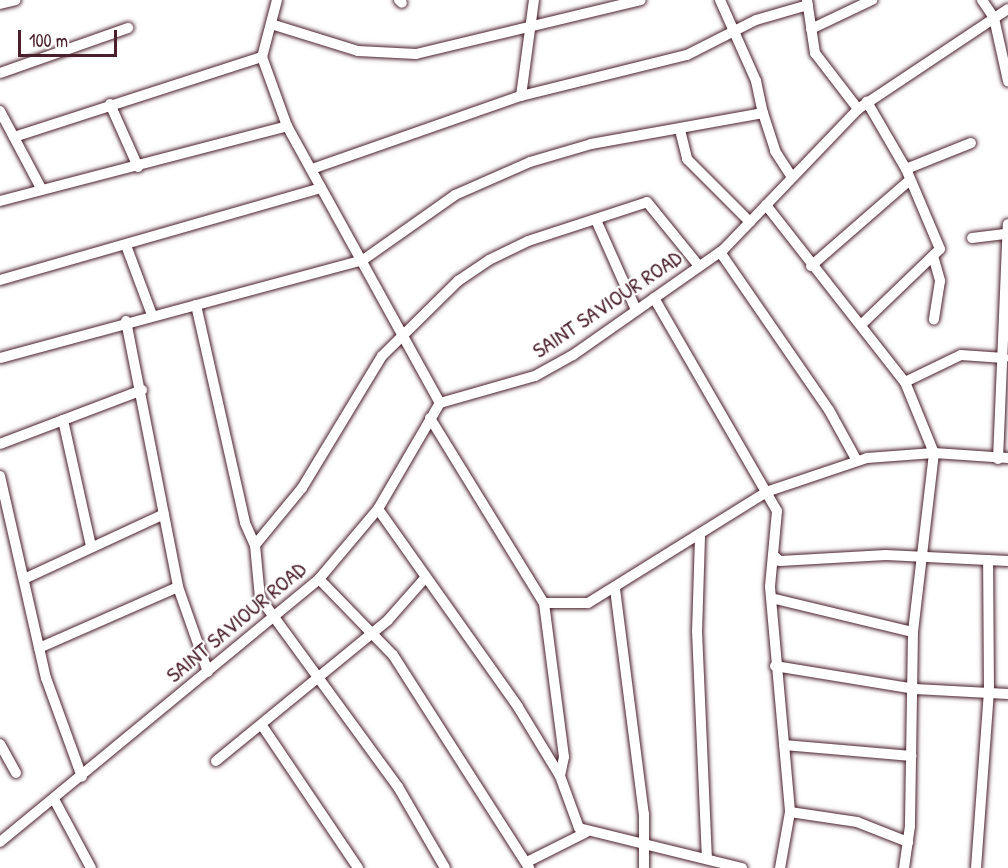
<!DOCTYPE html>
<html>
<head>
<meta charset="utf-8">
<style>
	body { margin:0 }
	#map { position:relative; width:1008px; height:868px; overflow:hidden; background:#fff; font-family:"Patrick Hand",sans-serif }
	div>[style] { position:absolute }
	.roads { filter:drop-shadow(0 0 2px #4a1f2b) drop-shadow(0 0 2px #4a1f2b) }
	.minor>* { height:10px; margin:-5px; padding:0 5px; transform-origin:5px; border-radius:5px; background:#fff }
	span { translate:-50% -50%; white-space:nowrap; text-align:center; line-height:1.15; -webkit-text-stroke:4.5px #fff; paint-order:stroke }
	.street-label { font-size:22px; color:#4a1f2b }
	.scale { position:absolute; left:18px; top:30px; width:99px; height:27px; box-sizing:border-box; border:3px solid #4a1f2b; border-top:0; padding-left:8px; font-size:18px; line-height:21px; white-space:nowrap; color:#4a1f2b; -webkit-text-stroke:4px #fff; paint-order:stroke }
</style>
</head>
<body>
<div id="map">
	<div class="roads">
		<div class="minor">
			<i style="left:277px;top:0;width:59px;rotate:104.7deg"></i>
			<i style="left:262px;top:57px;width:73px;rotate:70.1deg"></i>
			<i style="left:287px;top:126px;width:316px;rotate:61.1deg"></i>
			<i style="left:399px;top:0;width:4px;rotate:45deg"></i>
			<i style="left:720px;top:0;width:89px;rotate:66deg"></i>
			<i style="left:756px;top:81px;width:33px;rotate:78deg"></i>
			<i style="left:807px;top:0;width:54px;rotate:81.4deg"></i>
			<i style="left:815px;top:53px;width:71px;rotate:52.5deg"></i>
			<i style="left:982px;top:0;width:22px;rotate:56deg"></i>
			<i style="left:994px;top:18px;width:65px;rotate:77.5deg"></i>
			<i style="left:0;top:4px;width:16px;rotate:-14deg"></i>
			<i style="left:271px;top:24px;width:91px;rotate:17.2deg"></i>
			<i style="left:358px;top:51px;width:58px;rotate:3deg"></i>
			<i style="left:416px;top:54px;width:231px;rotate:-13.5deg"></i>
			<i style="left:811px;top:29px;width:68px;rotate:-25.4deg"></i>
			<i style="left:0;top:73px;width:136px;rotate:-19.4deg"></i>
			<i style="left:521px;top:96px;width:97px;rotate:-82.3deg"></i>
			<i style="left:110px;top:104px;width:69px;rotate:66deg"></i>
			<i style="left:0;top:111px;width:89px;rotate:62deg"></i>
			<i style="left:680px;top:130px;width:30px;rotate:76deg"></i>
			<i style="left:687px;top:159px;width:89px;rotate:45deg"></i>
			<i style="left:14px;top:137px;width:261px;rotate:-17.9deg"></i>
			<i style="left:312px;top:169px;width:221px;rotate:-19.3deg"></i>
			<i style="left:521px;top:96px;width:171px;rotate:-13.9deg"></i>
			<i style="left:687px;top:55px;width:77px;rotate:-26.9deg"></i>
			<i style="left:756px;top:20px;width:54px;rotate:-16.1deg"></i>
			<i style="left:906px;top:169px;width:70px;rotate:-21.8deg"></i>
			<i style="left:0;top:201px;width:297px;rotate:-14.6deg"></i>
			<i style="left:766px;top:205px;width:225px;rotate:51.9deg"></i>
			<i style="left:905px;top:382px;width:77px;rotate:67.8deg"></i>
			<i style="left:934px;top:453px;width:180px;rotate:96.7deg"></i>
			<i style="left:913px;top:632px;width:194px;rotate:90.9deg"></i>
			<i style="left:910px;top:826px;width:42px;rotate:98.1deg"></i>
			<i style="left:596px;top:220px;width:98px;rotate:66deg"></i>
			<i style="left:972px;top:238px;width:35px;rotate:-7deg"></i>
			<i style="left:127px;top:248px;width:72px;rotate:69.5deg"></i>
			<i style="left:720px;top:252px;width:192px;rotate:55.4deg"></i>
			<i style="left:829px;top:410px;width:58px;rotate:61.2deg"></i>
			<i style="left:933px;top:256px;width:26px;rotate:74deg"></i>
			<i style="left:940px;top:281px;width:39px;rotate:99deg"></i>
			<i style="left:811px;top:266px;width:131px;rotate:-41deg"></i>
			<i style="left:0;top:280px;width:334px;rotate:-16deg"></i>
			<i style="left:654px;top:298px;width:246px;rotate:60deg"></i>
			<i style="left:777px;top:511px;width:76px;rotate:95.3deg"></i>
			<i style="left:770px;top:587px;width:226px;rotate:84.9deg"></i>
			<i style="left:790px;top:812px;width:57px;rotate:100.1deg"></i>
			<i style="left:196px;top:305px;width:223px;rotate:77.3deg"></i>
			<i style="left:245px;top:523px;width:24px;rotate:66deg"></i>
			<i style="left:126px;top:321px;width:271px;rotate:78.9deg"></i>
			<i style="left:178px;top:587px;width:90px;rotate:70.6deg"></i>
			<i style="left:862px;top:324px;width:108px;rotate:-43.9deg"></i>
			<i style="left:940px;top:249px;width:87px;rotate:-113deg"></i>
			<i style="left:906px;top:169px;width:78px;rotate:-120.2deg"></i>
			<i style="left:0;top:358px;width:376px;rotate:-15.1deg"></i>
			<i style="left:363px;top:260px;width:113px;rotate:-35.2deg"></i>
			<i style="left:455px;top:195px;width:82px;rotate:-23.7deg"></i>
			<i style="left:530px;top:162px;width:64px;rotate:-16.4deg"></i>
			<i style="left:591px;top:144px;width:175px;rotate:-10.2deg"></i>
			<i style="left:763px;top:113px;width:40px;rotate:72deg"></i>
			<i style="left:775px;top:151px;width:30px;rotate:57deg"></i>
			<i style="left:905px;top:382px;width:62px;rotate:-25.7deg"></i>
			<i style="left:961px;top:355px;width:43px;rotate:4deg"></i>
			<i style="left:430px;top:418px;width:217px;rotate:58.4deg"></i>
			<i style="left:544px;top:603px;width:155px;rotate:82.6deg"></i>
			<i style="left:564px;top:757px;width:19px;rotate:102deg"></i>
			<i style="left:63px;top:420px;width:129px;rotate:77.5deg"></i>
			<i style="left:0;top:444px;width:152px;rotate:-20.8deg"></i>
			<i style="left:998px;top:459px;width:235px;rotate:-87.6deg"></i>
			<i style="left:0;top:476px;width:207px;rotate:77.2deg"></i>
			<i style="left:46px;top:678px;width:105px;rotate:70deg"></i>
			<i style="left:378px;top:509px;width:242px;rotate:54.7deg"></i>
			<i style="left:518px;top:707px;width:81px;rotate:58.7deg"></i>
			<i style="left:560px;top:776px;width:55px;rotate:69.9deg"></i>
			<i style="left:579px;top:828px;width:168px;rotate:13.8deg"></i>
			<i style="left:700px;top:537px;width:94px;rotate:91.8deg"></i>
			<i style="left:697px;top:631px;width:228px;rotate:87.5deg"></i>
			<i style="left:773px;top:555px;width:9px;rotate:41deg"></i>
			<i style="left:780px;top:561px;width:106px;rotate:-3.2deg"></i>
			<i style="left:886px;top:555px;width:122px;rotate:2.8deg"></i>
			<i style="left:24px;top:579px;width:154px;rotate:-24.9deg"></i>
			<i style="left:319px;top:579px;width:106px;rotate:45.8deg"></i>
			<i style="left:393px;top:655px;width:253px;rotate:57.4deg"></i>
			<i style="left:615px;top:589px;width:227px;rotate:82.7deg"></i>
			<i style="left:644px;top:814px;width:54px;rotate:90deg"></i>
			<i style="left:771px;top:598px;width:146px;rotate:13.5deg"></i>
			<i style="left:544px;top:603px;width:44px"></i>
			<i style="left:588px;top:603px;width:210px;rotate:-31.9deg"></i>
			<i style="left:766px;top:492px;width:107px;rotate:-18.6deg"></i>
			<i style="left:867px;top:458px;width:67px;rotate:-4.3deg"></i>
			<i style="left:934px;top:453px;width:74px;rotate:3.9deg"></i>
			<i style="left:39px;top:648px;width:152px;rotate:-23.7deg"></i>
			<i style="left:775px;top:666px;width:142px;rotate:9.3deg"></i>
			<i style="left:915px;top:689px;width:93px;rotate:3.1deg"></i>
			<i style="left:263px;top:727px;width:170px;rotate:56deg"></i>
			<i style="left:0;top:744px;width:33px;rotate:61deg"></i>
			<i style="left:784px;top:745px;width:128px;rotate:4.9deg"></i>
			<i style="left:216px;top:761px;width:222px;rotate:-39.3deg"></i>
			<i style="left:388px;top:620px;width:56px;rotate:-48.6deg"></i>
			<i style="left:55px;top:801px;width:76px;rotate:61.8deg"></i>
			<i style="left:790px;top:812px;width:68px;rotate:8.5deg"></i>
			<i style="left:857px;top:822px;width:55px;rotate:21.4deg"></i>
			<i style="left:0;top:842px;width:413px;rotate:-39.5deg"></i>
			<i style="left:319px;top:579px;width:92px;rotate:-49.9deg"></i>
			<i style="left:378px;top:509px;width:123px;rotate:-59.7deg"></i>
			<i style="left:440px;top:403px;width:99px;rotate:-15.9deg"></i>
			<i style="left:535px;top:376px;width:43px;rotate:-28.9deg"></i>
			<i style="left:573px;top:355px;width:183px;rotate:-35deg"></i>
			<i style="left:723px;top:250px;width:195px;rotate:-46.2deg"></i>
			<i style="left:858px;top:109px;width:180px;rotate:-33.7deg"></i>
			<i style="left:527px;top:862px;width:65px;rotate:-26.6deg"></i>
			<i style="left:445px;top:868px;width:94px;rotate:-120.1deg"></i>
			<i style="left:398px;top:787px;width:234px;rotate:-126.1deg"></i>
			<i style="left:260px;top:598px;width:53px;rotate:-95.4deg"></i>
			<i style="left:255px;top:545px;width:74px;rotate:-50.5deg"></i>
			<i style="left:302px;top:488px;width:154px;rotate:-58.8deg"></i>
			<i style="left:382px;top:356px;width:107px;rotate:-44.6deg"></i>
			<i style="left:458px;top:281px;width:37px;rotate:-34deg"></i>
			<i style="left:489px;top:260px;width:43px;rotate:-26deg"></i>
			<i style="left:528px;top:241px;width:125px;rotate:-18.1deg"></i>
			<i style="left:647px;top:202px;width:82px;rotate:50.9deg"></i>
			<i style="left:976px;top:868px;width:176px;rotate:-85.8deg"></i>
			<i style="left:989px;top:692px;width:132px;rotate:-90.4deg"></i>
		</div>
	</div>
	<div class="street-label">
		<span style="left:607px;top:304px;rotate:-34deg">SAINT SAVIOUR ROAD</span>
		<span style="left:236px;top:622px;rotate:-40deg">SAINT SAVIOUR ROAD</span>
	</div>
	<div class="scale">100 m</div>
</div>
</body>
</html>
